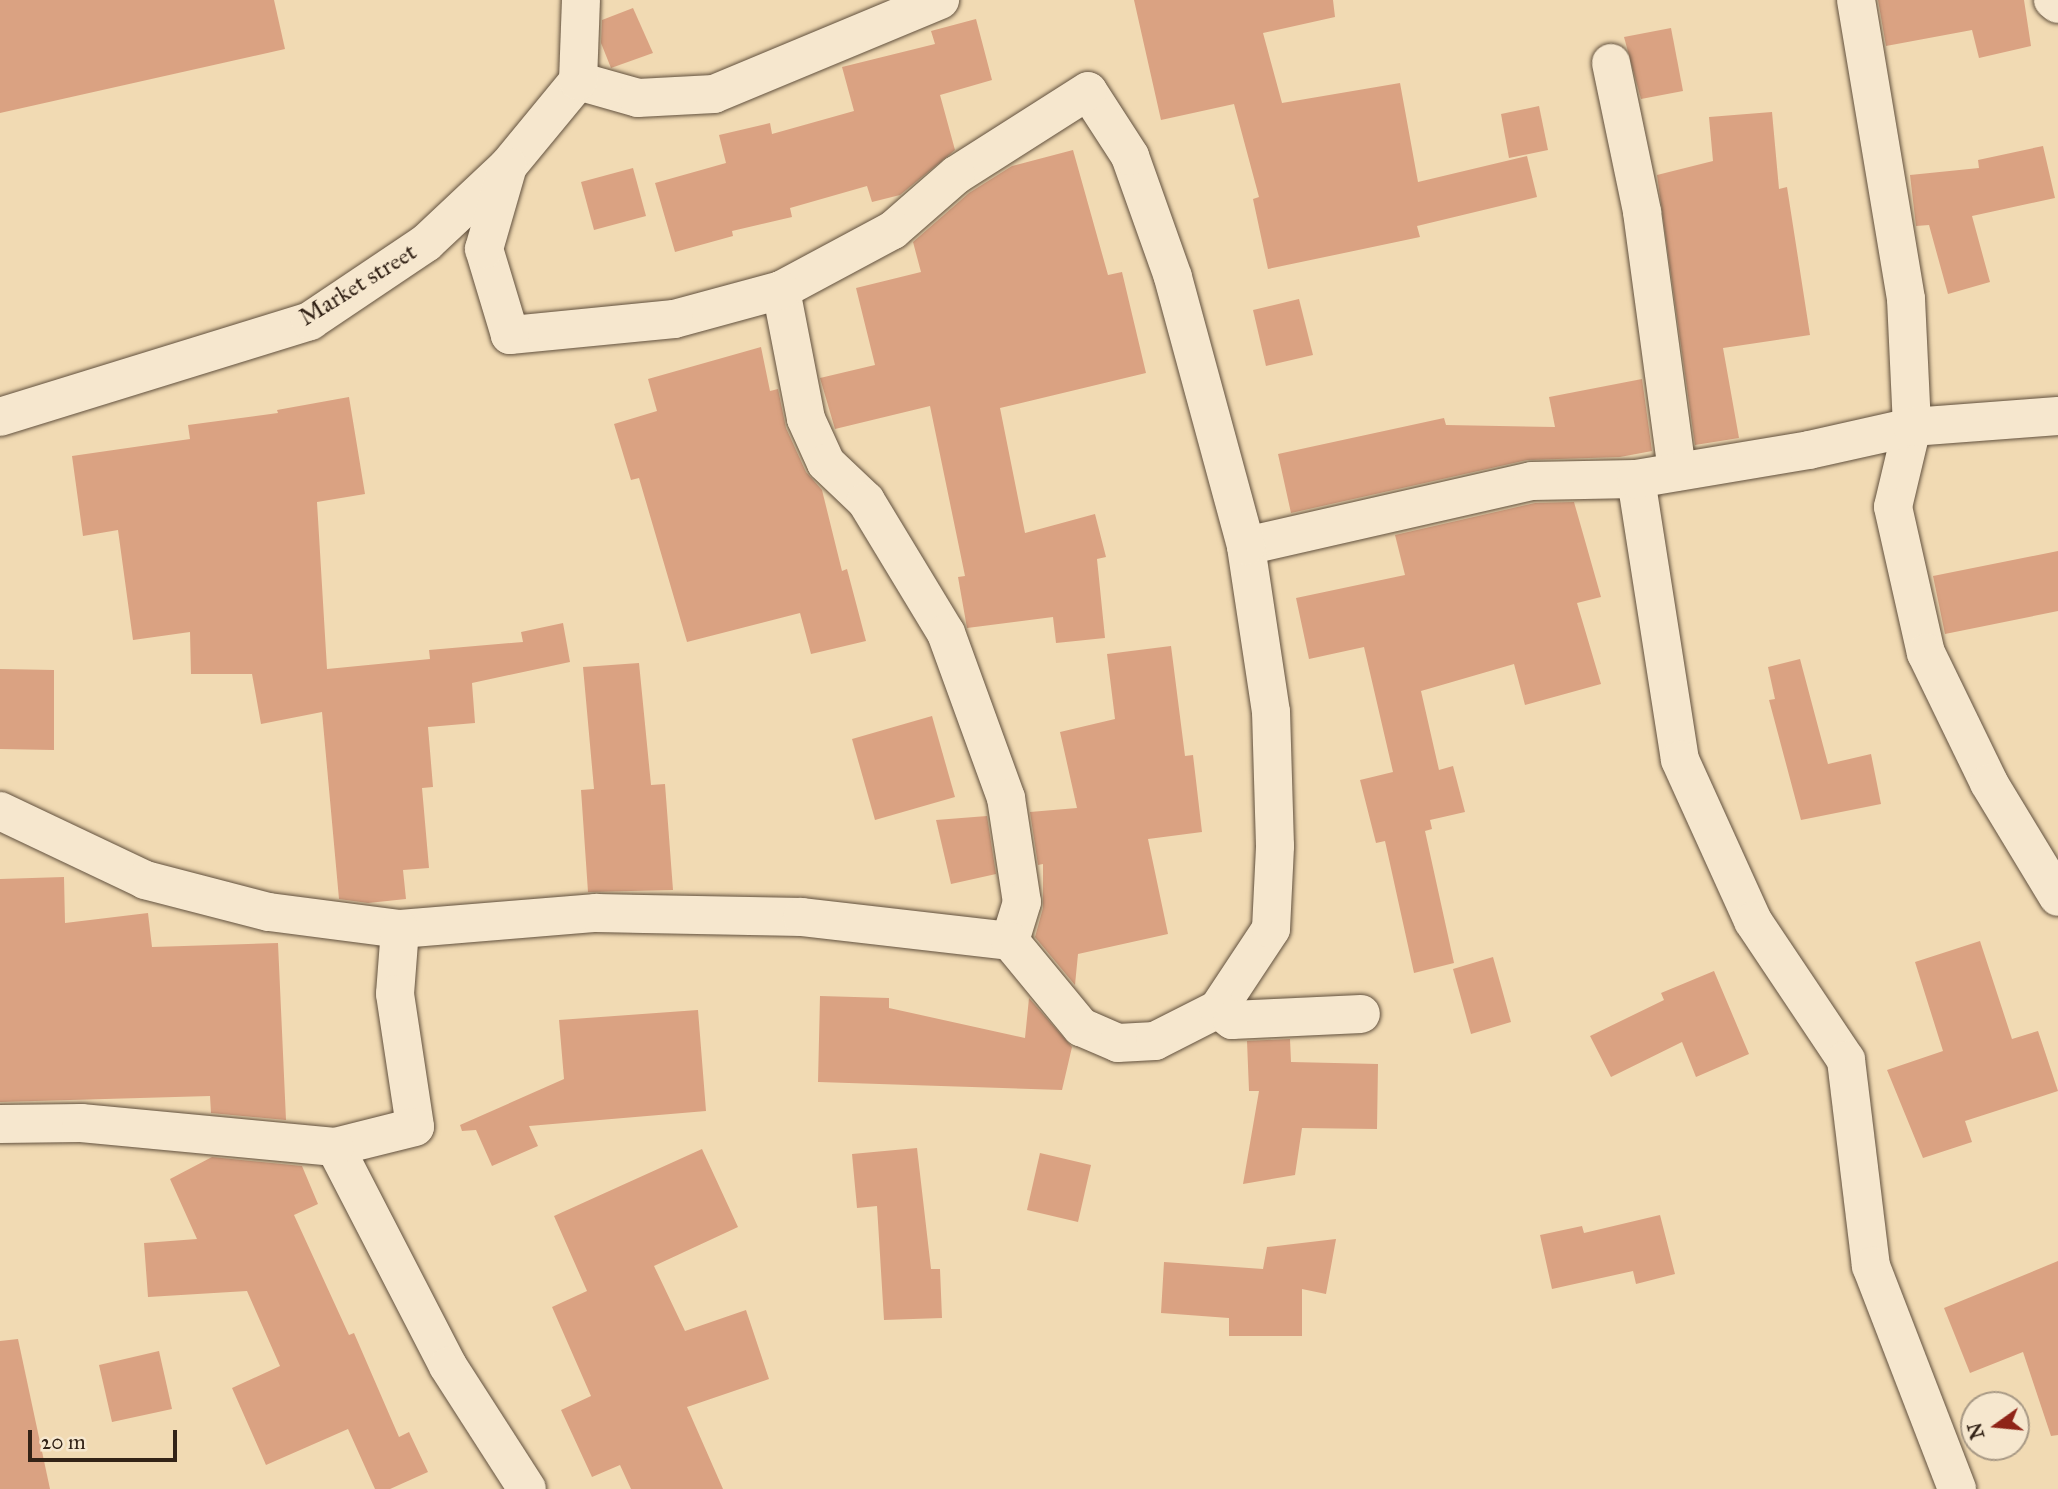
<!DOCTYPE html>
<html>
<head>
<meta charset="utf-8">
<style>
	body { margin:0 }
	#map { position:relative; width:2058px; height:1489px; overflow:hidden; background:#f1dab3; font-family:"IM FELL Great Primer",serif }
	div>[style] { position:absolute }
	.building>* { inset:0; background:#daa282 }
	.roads { filter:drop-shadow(0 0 2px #62513e) drop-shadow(0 0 2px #62513e) }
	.minor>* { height:38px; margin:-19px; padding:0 19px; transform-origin:19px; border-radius:19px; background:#f6e7ce }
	span { translate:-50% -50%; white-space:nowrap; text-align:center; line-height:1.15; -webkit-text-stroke:6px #f6e7ce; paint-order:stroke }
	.street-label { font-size:24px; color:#332317 }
	.north { position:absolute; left:1960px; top:1391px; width:70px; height:70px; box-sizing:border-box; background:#f6e7ce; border:2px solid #a89985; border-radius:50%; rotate:255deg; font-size:19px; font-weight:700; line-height:28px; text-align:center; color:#332317 }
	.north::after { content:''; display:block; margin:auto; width:24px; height:32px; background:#8f2418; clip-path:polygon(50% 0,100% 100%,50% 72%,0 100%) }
	.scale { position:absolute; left:28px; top:1430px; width:149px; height:32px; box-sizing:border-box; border:4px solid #332317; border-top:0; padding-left:9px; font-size:21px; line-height:24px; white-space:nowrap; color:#332317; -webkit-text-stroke:5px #f6e7ce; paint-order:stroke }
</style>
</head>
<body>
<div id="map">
	<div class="building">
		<i style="clip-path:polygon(0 0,274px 0,285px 49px,0 113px)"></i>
		<i style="clip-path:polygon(1134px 0,1333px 0,1335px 17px,1263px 33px,1282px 103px,1400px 83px,1418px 182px,1527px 156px,1537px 197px,1417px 226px,1420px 237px,1268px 269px,1253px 199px,1259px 197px,1234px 104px,1161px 120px)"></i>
		<i style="clip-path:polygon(1878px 0,2024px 0,2031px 46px,1979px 58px,1972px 30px,1886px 46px)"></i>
		<i style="clip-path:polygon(633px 8px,653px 53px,611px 68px,601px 43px,602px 20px)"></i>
		<i style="clip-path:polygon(976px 19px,992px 80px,940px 95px,955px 150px,900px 195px,872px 202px,867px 186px,790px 208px,792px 217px,732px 231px,733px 236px,675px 252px,655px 183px,726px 163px,719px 135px,770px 123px,772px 134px,854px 111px,842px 67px,935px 44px,931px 31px)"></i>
		<i style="clip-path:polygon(1671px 28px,1683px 91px,1641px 99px,1624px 37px)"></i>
		<i style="clip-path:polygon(1539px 106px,1548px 150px,1509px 158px,1501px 114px)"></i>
		<i style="clip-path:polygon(1772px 112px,1779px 189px,1787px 187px,1810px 335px,1723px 348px,1739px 438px,1695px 445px,1657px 175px,1713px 161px,1709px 117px)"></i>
		<i style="clip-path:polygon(2043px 146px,2055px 198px,1972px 216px,1990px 282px,1948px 294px,1929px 225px,1916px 226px,1910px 175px,1979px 168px,1978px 160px)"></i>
		<i style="clip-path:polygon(1073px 150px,1108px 275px,1122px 272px,1146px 373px,1000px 408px,1025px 533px,1095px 514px,1106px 557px,1097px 559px,1105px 638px,1056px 643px,1053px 617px,967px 628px,958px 577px,965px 576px,930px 406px,835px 429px,820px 378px,875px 365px,856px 288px,921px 272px,913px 242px,969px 193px,1012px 166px)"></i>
		<i style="clip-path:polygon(633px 168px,646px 216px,594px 230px,581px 182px)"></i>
		<i style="clip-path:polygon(1299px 299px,1313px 355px,1266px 366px,1253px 310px)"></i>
		<i style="clip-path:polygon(761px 347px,770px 391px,778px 389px,786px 428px,806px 472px,822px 490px,842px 571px,847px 569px,866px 641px,811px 654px,800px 613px,687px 642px,639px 478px,631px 480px,614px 424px,657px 411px,648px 379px)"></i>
		<i style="clip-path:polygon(1642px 379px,1652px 451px,1620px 457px,1527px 460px,1291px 513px,1278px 454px,1444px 418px,1446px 425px,1555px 427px,1549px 397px)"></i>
		<i style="clip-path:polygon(349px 397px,365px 494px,317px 502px,327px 669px,430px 659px,429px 650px,523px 642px,521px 632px,563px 623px,570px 662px,472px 683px,475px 723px,428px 727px,433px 787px,422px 788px,429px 868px,403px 870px,406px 899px,368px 903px,339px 899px,322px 712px,261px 724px,252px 674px,191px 674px,190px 632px,133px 640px,118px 530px,83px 536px,72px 456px,190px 439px,188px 425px,278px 413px,277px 410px)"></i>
		<i style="clip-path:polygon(1574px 502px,1601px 597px,1577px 603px,1601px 684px,1525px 705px,1514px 664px,1421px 691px,1439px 770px,1453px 766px,1465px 812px,1430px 820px,1432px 829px,1425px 831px,1454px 963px,1414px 973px,1385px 841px,1376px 843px,1360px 780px,1393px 772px,1364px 647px,1309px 659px,1296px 598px,1405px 575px,1395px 535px,1535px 503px)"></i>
		<i style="clip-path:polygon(2058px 551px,2058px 611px,1945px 634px,1933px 576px)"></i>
		<i style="clip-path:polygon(1171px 646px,1185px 756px,1193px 755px,1202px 832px,1148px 839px,1168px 934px,1078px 954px,1075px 985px,1035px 937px,1043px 908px,1043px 864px,1038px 865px,1030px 812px,1077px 808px,1060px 732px,1115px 719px,1107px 654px)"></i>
		<i style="clip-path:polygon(1800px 659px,1828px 764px,1871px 754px,1881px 804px,1801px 820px,1769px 700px,1775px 699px,1768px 667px)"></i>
		<i style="clip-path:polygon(639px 663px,651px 785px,665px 784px,673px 890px,588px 892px,581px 790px,594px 789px,583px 667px)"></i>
		<i style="clip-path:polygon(0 669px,54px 670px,54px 750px,0 749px)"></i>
		<i style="clip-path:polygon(932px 716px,955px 797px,875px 820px,852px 739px)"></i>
		<i style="clip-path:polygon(987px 816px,996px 874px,951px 884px,936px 820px)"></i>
		<i style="clip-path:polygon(64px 877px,65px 923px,148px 913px,152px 947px,278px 943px,286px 1120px,211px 1113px,210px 1096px,0 1102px,0 879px)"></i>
		<i style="clip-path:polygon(1980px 941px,2012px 1039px,2038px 1031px,2058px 1091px,1965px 1121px,1972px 1142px,1923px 1158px,1887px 1070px,1943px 1051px,1915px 962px)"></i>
		<i style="clip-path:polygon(1493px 957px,1511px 1022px,1471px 1034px,1453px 969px)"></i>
		<i style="clip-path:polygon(1714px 971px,1749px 1054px,1696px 1077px,1682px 1042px,1611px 1077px,1590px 1036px,1664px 1000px,1661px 993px)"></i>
		<i style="clip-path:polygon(820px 996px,889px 998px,889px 1008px,1025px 1038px,1029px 998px,1072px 1047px,1062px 1090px,818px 1082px)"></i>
		<i style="clip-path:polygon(698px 1010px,706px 1111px,529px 1126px,538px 1146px,492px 1166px,476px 1130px,462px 1131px,460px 1125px,564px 1079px,559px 1020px)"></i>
		<i style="clip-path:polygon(1290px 1039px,1291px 1062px,1378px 1064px,1377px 1129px,1302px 1128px,1295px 1175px,1243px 1184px,1259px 1091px,1249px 1091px,1247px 1041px)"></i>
		<i style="clip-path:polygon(917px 1148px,931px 1269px,940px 1269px,942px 1318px,884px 1320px,877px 1206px,857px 1208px,852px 1154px)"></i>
		<i style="clip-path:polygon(702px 1149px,738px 1227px,654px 1266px,685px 1331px,746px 1310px,769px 1379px,687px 1407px,723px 1489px,631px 1489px,620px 1465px,592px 1477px,561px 1410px,591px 1396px,552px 1307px,587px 1291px,554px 1216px)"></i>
		<i style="clip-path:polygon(1040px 1153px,1091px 1165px,1078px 1222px,1027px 1210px)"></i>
		<i style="clip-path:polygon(212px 1157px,302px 1166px,318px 1204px,294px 1215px,349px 1335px,354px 1333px,399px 1437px,409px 1432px,428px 1472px,390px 1489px,375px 1489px,348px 1429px,266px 1465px,232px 1388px,280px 1366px,247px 1291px,148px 1297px,144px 1243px,197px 1239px,170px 1179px)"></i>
		<i style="clip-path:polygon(1660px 1215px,1675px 1274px,1636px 1284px,1633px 1271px,1552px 1289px,1540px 1235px,1582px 1226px,1584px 1233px)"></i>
		<i style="clip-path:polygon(1336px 1239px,1326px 1294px,1302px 1289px,1302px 1336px,1229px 1336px,1229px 1318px,1161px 1313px,1164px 1262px,1263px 1269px,1267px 1247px)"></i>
		<i style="clip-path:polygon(2058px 1261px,2058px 1435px,2051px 1436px,2023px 1352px,1970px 1373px,1944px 1308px)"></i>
		<i style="clip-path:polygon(18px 1339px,50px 1489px,0 1489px,0 1341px)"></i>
		<i style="clip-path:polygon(159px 1351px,172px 1409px,112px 1422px,99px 1365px)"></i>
	</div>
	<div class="roads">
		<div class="minor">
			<i style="left:1856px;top:0;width:303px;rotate:80.5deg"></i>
			<i style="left:1906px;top:299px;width:128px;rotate:87.3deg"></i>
			<i style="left:1912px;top:427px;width:82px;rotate:103.4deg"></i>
			<i style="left:1893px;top:507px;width:150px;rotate:77.3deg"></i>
			<i style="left:1926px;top:653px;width:144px;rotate:64.1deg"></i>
			<i style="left:1989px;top:783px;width:133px;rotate:58.8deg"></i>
			<i style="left:2053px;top:0;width:6px;rotate:39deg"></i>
			<i style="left:1611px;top:63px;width:152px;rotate:78.2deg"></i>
			<i style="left:1642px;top:212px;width:262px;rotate:82.3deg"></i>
			<i style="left:578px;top:81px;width:62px;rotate:15.8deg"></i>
			<i style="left:638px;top:98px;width:76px;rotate:-3deg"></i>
			<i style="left:714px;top:94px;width:245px;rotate:-22.6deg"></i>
			<i style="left:781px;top:290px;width:131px;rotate:79deg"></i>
			<i style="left:806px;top:419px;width:48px;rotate:65.6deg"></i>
			<i style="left:826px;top:463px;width:55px;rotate:43.5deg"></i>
			<i style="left:866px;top:501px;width:154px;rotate:58.8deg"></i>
			<i style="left:946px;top:633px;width:176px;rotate:70deg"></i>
			<i style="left:1006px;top:798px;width:105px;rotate:81.3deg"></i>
			<i style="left:1022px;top:902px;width:41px;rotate:107.1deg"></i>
			<i style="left:0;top:417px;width:325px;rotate:-17.2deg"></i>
			<i style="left:310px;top:321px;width:140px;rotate:-33.9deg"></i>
			<i style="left:426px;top:243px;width:112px;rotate:-43.2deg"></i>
			<i style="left:508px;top:166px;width:110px;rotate:-50.5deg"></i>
			<i style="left:578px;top:81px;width:81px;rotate:-87.9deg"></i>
			<i style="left:1636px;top:479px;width:284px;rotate:81.1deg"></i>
			<i style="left:1680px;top:760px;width:177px;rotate:65.6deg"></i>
			<i style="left:1753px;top:921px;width:167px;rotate:56.2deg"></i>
			<i style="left:1846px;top:1060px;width:208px;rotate:83.1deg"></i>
			<i style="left:1871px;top:1266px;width:239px;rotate:68.9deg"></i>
			<i style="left:1246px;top:546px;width:293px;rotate:-12.8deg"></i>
			<i style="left:1532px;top:481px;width:104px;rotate:-1.1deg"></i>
			<i style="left:1636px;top:479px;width:175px;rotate:-9.5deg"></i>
			<i style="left:1809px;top:450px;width:106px;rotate:-12.6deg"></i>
			<i style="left:1912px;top:427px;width:146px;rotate:-4.3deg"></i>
			<i style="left:0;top:811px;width:161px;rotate:25.4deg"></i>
			<i style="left:145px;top:880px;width:128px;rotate:14.5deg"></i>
			<i style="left:269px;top:912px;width:132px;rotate:7.4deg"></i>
			<i style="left:400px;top:929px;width:197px;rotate:-4.7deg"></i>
			<i style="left:596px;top:913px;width:206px;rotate:1.1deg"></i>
			<i style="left:802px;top:917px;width:209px;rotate:6.6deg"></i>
			<i style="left:1010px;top:941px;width:112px;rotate:50.5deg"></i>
			<i style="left:1081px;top:1027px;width:40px;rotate:23.4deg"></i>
			<i style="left:1118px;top:1043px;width:37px;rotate:-3deg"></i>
			<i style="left:1155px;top:1041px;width:71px;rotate:-26.9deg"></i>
			<i style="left:1218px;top:1009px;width:96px;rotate:-56.5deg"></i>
			<i style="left:1271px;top:929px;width:83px;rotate:-87.2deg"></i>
			<i style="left:1275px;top:846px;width:134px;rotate:-91.7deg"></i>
			<i style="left:1271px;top:712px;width:168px;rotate:-98.6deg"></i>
			<i style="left:1246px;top:546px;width:279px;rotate:-105.2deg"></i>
			<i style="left:1173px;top:277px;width:128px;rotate:-109.6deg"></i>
			<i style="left:1130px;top:156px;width:77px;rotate:-122.9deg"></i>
			<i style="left:1088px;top:91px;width:156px;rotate:147.5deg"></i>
			<i style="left:956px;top:175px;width:84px;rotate:138.9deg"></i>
			<i style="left:893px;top:230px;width:127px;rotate:151.8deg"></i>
			<i style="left:781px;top:290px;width:111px;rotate:164.8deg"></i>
			<i style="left:674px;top:319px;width:165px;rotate:174.4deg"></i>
			<i style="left:510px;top:335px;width:90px;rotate:-106.8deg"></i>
			<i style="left:484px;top:249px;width:86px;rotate:-73.9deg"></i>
			<i style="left:400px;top:929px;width:65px;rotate:94.4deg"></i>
			<i style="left:395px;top:994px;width:134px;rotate:81.4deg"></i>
			<i style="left:415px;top:1127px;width:82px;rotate:166deg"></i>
			<i style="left:335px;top:1147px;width:246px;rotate:62.7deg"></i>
			<i style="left:448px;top:1366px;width:146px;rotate:57.3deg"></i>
			<i style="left:1218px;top:1009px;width:18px;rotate:38deg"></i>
			<i style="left:1232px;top:1020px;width:129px;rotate:-2.7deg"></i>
			<i style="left:0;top:1124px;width:81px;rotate:-0.7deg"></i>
			<i style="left:81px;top:1123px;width:255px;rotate:5.4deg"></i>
		</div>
	</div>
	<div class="street-label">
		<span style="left:358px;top:285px;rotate:-32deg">Market street</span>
	</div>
	<div class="north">N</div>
	<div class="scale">20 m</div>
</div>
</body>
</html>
